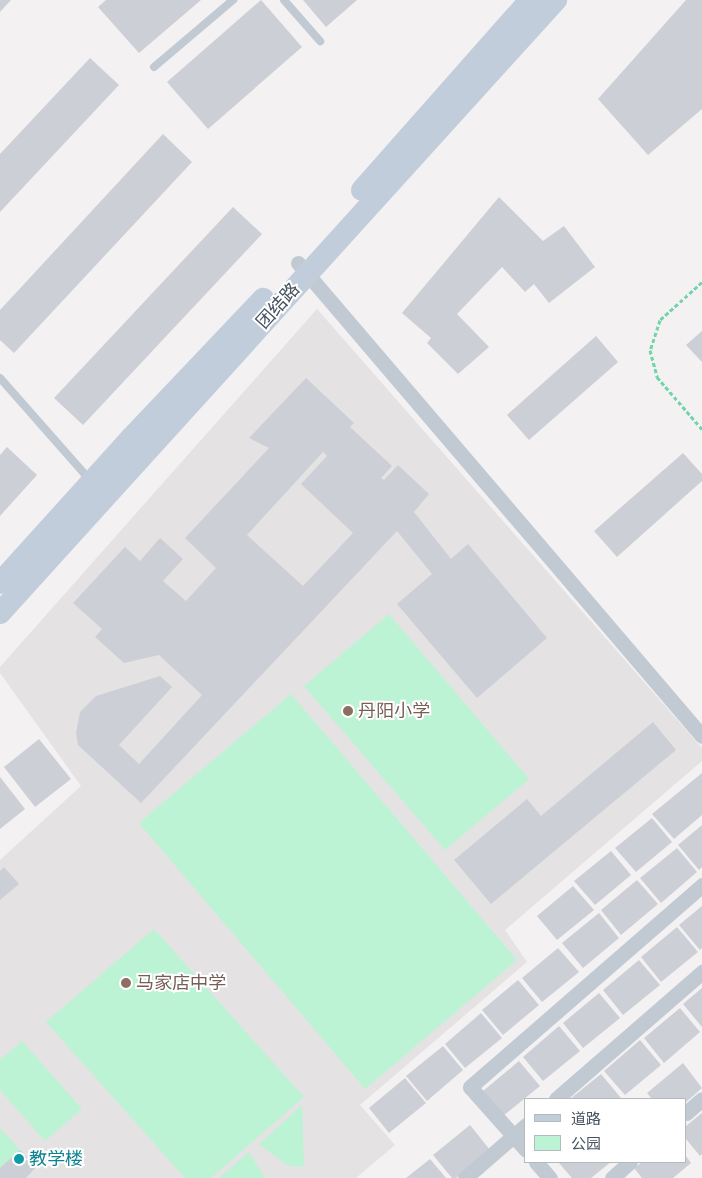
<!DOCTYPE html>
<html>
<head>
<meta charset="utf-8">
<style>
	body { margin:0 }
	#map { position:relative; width:702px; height:1178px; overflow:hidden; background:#f3f1f1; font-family:"Nunito Sans","Noto Sans SC",sans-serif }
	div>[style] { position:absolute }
	.education>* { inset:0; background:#e4e2e3 }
	.green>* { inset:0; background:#bdf3d5 }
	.building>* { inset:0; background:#cdcfd6 }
	.path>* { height:3px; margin-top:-1.5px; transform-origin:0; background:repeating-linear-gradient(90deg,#72d4a9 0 4px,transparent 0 6.5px) }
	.service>* { height:8px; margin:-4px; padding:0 4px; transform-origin:4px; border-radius:4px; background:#c1cad3 }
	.minor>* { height:15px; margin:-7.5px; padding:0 7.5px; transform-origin:7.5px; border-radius:7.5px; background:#c1cad3 }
	.secondary>* { height:22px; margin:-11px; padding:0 11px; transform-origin:11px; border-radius:11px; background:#c2cddb }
	.dots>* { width:14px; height:14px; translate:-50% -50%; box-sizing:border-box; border:2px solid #fff; border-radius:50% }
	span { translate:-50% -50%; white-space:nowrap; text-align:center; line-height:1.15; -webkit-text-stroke:4px #fff; paint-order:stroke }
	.street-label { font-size:18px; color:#475360 }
	.education-label { font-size:18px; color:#785e54 }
	.left { translate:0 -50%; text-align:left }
	.culture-label { font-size:18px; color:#0d838f }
	.legend { position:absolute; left:524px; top:1098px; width:162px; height:65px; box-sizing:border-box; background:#fff; border:1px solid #b5babf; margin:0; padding:6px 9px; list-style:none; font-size:15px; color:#475360 }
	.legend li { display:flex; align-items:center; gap:10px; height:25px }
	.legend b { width:25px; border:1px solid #b5babf }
</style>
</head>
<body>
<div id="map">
	<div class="education">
		<i style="clip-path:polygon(317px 309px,702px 748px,702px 761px,505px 930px,527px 962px,360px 1105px,395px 1145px,356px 1178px,0 1178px,0 860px,81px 786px,0 673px,0 667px)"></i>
	</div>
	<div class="green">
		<i style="clip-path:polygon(389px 614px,529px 779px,445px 850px,304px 686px)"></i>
		<i style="clip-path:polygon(291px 694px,517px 960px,365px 1089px,139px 823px)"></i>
		<i style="clip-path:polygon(154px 929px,304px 1097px,211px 1178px,185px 1178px,46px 1022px)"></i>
		<i style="clip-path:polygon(22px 1041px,82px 1109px,45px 1141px,0 1090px,0 1060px)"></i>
		<i style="clip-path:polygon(302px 1105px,304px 1166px,295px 1167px,287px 1165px,259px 1144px)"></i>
		<i style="clip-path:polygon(0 1128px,20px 1150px,0 1168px)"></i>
		<i style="clip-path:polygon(249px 1152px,265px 1178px,219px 1178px)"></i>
	</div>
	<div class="building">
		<i style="clip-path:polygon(0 0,11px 0,0 12px)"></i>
		<i style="clip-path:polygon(106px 0,201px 0,139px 53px,98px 7px)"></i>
		<i style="clip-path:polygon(261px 0,302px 47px,208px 129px,167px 82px)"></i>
		<i style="clip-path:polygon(303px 0,357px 0,326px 27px)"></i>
		<i style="clip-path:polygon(686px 0,702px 0,702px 109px,648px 155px,598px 99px)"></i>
		<i style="clip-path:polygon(90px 58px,119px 85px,0 212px,0 154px)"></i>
		<i style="clip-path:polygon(163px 134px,192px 162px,14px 353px,0 340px,0 310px)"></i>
		<i style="clip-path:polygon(499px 197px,543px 241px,564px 226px,595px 267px,549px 303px,534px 284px,525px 292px,502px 267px,457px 314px,489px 347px,458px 374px,427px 343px,431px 338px,402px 313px)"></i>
		<i style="clip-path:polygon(233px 207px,262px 234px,83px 425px,54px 398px)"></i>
		<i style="clip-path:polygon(702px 331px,702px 362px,686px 345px)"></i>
		<i style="clip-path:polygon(596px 336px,618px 362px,529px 440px,507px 415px)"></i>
		<i style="clip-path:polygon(evenodd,306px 378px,354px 423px,350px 427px,392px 466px,381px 478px,384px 480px,398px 465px,429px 494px,414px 512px,451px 559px,468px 544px,547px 638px,477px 698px,397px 604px,432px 574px,397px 531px,141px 803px,78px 745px,76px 733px,80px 712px,96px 696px,160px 676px,172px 687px,119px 745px,139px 764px,202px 695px,159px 655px,124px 663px,95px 637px,102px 629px,73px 603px,125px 547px,140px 561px,160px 538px,183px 559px,163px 581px,186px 601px,216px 568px,185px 538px,269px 448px,249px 438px,306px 378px,323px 452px,327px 456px,301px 484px,353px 533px,303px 586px,247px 535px,323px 452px)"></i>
		<i style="clip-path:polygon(7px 447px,37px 475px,0 516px,0 455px)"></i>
		<i style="clip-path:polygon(683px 453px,702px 474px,702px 481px,617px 557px,594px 531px)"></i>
		<i style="clip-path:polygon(653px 722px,676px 750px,491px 904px,454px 860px,527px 799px,541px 816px)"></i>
		<i style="clip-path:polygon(39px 739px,71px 779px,35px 807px,4px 767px)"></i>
		<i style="clip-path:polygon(702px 773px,702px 815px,674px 839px,652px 814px)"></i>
		<i style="clip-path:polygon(0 777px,25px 809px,0 829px)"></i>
		<i style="clip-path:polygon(652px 818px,672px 842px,636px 872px,615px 848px)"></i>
		<i style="clip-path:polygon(702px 825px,702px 867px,699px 870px,678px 845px)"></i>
		<i style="clip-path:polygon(677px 848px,697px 872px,661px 903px,640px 878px)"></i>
		<i style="clip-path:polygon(611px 851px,631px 875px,595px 905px,574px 881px)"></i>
		<i style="clip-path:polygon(4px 867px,19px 884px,0 900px,0 871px)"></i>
		<i style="clip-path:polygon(637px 880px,658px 904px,621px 935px,601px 910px)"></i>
		<i style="clip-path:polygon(573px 886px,594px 910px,557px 940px,537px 916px)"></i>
		<i style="clip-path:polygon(702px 906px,702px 948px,700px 950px,679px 925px)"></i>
		<i style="clip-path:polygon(599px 913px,619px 938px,583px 968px,562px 943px)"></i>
		<i style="clip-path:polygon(677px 927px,698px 952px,661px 982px,641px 957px)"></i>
		<i style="clip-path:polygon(558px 948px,579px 972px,542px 1002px,522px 978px)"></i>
		<i style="clip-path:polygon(639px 960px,660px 985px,623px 1015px,603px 990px)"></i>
		<i style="clip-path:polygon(518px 980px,539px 1005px,503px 1035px,482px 1010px)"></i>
		<i style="clip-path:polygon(702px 988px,702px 1027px,683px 1004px)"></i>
		<i style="clip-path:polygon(599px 993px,620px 1018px,583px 1048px,563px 1023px)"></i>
		<i style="clip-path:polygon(680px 1008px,700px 1032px,664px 1063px,644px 1038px)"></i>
		<i style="clip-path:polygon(481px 1013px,502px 1038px,465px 1068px,445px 1044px)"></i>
		<i style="clip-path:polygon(559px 1026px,580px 1051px,543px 1081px,523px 1057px)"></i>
		<i style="clip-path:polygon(640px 1040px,661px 1065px,625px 1095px,604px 1071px)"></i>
		<i style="clip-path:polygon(443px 1046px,463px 1070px,427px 1101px,406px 1076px)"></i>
		<i style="clip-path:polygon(519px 1061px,540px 1086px,503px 1116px,483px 1091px)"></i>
		<i style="clip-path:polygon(683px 1063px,702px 1088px,686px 1102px,686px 1099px,652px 1099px,647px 1093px)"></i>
		<i style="clip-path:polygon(601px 1074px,621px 1098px,620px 1099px,570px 1099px)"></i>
		<i style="clip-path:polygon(405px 1078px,426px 1103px,389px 1133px,369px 1108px)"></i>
		<i style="clip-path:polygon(702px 1113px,702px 1154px,700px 1156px,686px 1139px,686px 1126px)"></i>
		<i style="clip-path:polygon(470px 1125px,490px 1150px,456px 1178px,452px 1178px,433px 1155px)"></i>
		<i style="clip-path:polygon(20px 1150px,36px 1167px,26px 1178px,0 1178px,0 1168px)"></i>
		<i style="clip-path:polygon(686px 1156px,691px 1163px,673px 1178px,642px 1178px,634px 1168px,642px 1162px,686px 1162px)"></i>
		<i style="clip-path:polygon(430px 1159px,446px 1178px,406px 1178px)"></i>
		<i style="clip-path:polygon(561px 1162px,611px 1162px,591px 1178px,572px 1178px,559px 1163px)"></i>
	</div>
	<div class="path">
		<i style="left:702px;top:282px;width:57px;rotate:137.9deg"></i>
		<i style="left:660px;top:320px;width:32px;rotate:108deg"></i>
		<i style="left:650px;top:350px;width:28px;rotate:75deg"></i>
		<i style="left:657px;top:377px;width:69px;rotate:49.1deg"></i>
	</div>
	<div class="service">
		<i style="left:284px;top:0;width:55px;rotate:48.7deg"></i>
		<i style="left:154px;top:67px;width:104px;rotate:-40.3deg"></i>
		<i style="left:0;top:378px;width:136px;rotate:48.6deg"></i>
	</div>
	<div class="minor">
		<i style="left:298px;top:263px;width:622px;rotate:49.5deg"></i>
		<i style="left:556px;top:1099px;width:194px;rotate:-41deg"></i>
		<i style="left:686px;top:1113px;width:21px;rotate:-41deg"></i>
		<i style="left:526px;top:1150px;width:84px;rotate:-131.6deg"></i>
		<i style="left:470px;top:1087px;width:308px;rotate:-41deg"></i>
		<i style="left:536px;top:1162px;width:21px;rotate:49deg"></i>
		<i style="left:465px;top:1178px;width:81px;rotate:-41deg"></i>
		<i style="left:612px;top:1178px;width:24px;rotate:-42deg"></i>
	</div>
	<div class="secondary">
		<i style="left:362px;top:190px;width:254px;rotate:-48.5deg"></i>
		<i style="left:0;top:583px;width:195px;rotate:-47.9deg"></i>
		<i style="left:131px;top:438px;width:192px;rotate:-46.5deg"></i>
		<i style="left:0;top:613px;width:828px;rotate:-47.79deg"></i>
	</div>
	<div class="dots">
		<i style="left:348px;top:711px;background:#8d6e63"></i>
		<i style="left:126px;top:983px;background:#8d6e63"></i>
		<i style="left:19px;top:1159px;background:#0f9aa8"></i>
	</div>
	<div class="street-label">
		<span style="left:278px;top:306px;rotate:-48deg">团结路</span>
	</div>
	<div class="education-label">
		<span class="left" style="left:358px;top:711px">丹阳小学</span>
		<span class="left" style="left:136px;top:983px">马家店中学</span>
	</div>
	<div class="culture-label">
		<span class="left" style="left:29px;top:1159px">教学楼</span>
	</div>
	<ul class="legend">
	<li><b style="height:6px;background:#c2cddb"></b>道路</li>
	<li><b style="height:14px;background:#bdf3d5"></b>公园</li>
	</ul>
</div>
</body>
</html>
